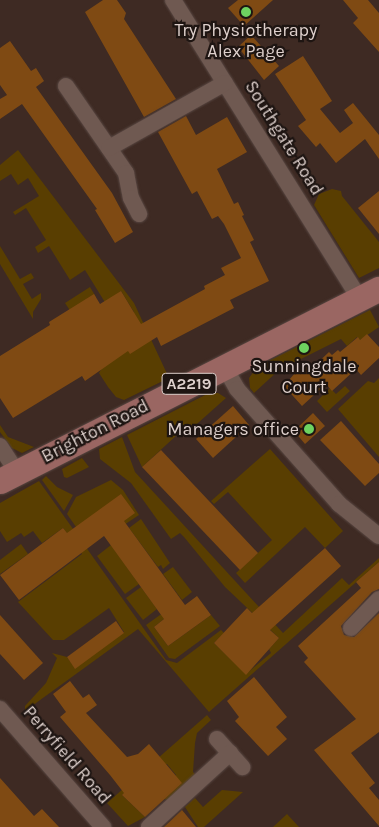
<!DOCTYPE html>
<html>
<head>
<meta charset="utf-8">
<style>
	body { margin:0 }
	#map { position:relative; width:379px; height:827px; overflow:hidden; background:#3e2a23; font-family:Karla,sans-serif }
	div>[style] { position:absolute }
	.green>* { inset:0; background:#593e01 }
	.building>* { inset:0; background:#7f4a13 }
	.roads { filter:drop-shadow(0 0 1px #584742) drop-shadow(0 0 1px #584742) }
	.street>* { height:16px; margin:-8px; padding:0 8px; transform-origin:8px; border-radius:8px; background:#6f5951 }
	.primary>* { height:25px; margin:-12.5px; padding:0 12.5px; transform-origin:12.5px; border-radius:12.5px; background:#9a6662 }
	.dots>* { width:14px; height:14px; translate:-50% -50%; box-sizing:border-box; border:2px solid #1e1512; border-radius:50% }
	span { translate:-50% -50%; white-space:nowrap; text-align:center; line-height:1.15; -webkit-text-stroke:4.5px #1e1512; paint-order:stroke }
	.shield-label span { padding:1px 4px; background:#1e1512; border:1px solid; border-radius:4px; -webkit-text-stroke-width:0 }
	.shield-label { font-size:16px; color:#ded0cc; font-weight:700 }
	.poi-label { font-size:18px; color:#ded0cc }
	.right { translate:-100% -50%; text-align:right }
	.street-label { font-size:18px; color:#ded0cc }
</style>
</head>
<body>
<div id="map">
	<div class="green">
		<i style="clip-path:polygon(18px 150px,134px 303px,169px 378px,124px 400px,116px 397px,108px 387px,99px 373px,134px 312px,121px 291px,106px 304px,85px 270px,70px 280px,49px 246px,38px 253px,35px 247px,46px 240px,26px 208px,15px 215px,13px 212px,39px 196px,28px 178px,18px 185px,11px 174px,0 181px,0 165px)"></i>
		<i style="clip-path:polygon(332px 189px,341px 191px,342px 196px,379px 242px,379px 268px,359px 278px,314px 205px,319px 194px)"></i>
		<i style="clip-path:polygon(0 246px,20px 279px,31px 273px,34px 278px,23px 284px,32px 299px,41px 293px,41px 299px,33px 312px,33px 319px,0 264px)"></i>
		<i style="clip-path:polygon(90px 287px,96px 297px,71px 312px,65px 303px)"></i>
		<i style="clip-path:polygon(370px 310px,379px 327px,360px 340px,357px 337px,347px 346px,341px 339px,279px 370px,254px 393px,250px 388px,249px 378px,257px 367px)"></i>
		<i style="clip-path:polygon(379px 378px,379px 457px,338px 409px,368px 381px,374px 383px)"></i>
		<i style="clip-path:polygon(345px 386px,350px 391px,327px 412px,317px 401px,330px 388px,336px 394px)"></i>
		<i style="clip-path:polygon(209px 393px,218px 393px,226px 398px,189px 431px,186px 429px,177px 435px,142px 467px,127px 435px)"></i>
		<i style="clip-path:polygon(0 425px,8px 437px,34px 447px,22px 453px,12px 448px,0 432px)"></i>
		<i style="clip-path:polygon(122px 437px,135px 472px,283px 633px,342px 578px,349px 585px,379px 558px,379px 562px,209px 712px,138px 629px,25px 711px,25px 706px,46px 683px,57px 658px,52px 653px,67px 657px,75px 668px,124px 632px,109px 608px,64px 640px,53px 640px,18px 602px,82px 554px,63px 528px,42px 543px,33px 531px,24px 537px,21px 533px,7px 542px,0 531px,0 503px,39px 481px,166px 660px,177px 663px,221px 630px,224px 633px,214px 643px,246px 674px,271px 653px,269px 649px,279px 638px,225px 587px,184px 537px,180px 533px,171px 539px,131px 483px,100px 459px,99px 449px)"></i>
		<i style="clip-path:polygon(270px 449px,343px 531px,325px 548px,305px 527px,245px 583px,236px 573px,272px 540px,228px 492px,214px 504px,211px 501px)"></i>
		<i style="clip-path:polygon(82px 458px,89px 467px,67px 478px,64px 477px,62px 469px)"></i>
		<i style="clip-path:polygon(46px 476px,57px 487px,73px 495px,64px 511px,42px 480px)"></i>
		<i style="clip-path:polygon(111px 480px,123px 490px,139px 515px,121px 527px,76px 527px,67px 514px,76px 497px)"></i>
		<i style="clip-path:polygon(141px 519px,170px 563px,163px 569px,161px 565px,158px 567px,129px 528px)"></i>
		<i style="clip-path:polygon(21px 544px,28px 554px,0 574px,0 560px)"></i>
		<i style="clip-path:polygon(111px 545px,139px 584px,125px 594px,97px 556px)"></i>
		<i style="clip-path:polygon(173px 567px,192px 592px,182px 600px,163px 574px)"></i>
		<i style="clip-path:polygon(141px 587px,157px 609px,143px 620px,126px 598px)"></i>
		<i style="clip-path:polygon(167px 610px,170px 614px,154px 627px,168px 646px,211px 615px,220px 626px,175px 659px,169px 658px,146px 625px)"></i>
		<i style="clip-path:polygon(207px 715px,211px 720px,197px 733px,195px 743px,193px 772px,196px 775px,168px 800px,164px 799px,176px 775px,167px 764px,122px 795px,145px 817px,128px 826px,107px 803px)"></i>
		<i style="clip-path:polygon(222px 790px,243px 792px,204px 827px,198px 827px,185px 807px,195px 798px,203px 807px)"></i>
		<i style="clip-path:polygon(287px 814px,299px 827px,273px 827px)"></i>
	</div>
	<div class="building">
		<i style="clip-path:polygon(103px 0,117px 0,126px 13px,124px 19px,176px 99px,144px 117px,85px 12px)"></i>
		<i style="clip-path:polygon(238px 0,273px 0,244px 26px,228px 8px)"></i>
		<i style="clip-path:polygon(343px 0,368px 0,379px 13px,379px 52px,353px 23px,358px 18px)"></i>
		<i style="clip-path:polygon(251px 35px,279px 66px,264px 80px,238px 47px)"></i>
		<i style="clip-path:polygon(10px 41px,31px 71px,36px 68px,44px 81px,36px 87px,112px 193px,133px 232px,115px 243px,95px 210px,97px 209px,22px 104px,0 119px,0 99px,7px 95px,0 85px,0 48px)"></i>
		<i style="clip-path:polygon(303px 56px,332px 101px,320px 109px,340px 133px,353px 123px,344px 110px,353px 103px,379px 135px,379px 159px,365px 139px,336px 163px,320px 143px,316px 147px,298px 126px,306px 120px,275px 74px)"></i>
		<i style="clip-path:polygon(186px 116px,196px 135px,227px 117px,247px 152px,217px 169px,234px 204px,238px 202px,244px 215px,242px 216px,254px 240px,250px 242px,269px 281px,230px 300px,234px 308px,161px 346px,157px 337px,130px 354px,128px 351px,85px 381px,82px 376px,13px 418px,0 398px,0 356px,50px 325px,49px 322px,94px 294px,100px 304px,121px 291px,141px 324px,205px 289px,204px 286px,225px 275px,221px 268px,241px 258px,224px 224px,218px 216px,212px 219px,197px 191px,192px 194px,158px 132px)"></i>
		<i style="clip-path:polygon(379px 191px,379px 234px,358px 208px)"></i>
		<i style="clip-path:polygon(367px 334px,379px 347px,379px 358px,361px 375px,356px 369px,332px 391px,326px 384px,302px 406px,284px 386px,300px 367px,302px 370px,309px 364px,312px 368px,329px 352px,332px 355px,338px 350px,340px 352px,358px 337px,360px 340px)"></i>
		<i style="clip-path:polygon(233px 406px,249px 425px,213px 458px,196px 439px)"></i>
		<i style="clip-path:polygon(313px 413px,325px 426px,305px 444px,294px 431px)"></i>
		<i style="clip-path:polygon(341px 421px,379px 464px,379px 473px,365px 486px,320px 440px)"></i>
		<i style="clip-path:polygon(161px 450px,258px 553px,240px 570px,142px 467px)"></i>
		<i style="clip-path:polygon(121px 494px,135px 513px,124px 521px,185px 605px,197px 596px,211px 615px,168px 646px,154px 627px,164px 619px,104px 536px,19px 600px,0 575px,63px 528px,67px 533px)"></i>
		<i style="clip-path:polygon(325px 548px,341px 566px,270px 630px,279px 638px,246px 675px,214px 643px,247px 608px,252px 613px)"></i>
		<i style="clip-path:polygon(379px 562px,379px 589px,372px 592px,341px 626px,344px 635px,354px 637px,379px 613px,379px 732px,351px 753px,375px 783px,369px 788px,379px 800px,379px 826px,314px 750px,356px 719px,304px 662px,308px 658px,298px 646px,361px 588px,356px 582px)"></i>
		<i style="clip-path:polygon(0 615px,43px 663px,24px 680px,0 654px)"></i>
		<i style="clip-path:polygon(116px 621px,124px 633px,75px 669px,67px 657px)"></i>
		<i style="clip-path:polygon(254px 677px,287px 717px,276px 727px,287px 739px,268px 756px,235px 721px,239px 717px,227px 701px)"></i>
		<i style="clip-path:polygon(70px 681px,83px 698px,89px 694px,97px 705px,86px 713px,127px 757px,138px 754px,149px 744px,182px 783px,145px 817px,122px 795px,124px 793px,110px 775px,60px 717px,66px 712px,53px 694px)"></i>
		<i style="clip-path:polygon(0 778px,34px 816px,42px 809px,59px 827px,0 827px)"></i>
		<i style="clip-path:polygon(182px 810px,196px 827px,164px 827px)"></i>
	</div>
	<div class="roads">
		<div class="street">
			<i style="left:173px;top:0;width:353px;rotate:58deg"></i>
			<i style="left:66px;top:86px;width:106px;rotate:55.4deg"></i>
			<i style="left:126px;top:173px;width:25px;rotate:79deg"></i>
			<i style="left:131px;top:198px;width:18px;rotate:63deg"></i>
			<i style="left:109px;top:148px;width:133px;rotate:-29.3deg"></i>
			<i style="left:225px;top:368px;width:24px;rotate:60deg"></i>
			<i style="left:237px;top:389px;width:154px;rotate:48.4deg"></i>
			<i style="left:339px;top:504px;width:51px;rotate:38.7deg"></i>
			<i style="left:0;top:446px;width:31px;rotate:57deg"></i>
			<i style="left:351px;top:628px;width:40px;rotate:-46deg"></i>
			<i style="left:0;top:709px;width:157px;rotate:48.9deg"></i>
			<i style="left:217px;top:739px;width:38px;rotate:48deg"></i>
			<i style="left:149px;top:827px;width:110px;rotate:-42.4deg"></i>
		</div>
		<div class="primary">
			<i style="left:0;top:481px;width:425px;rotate:-26.9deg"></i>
		</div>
	</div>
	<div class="dots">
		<i style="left:246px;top:12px;background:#6ed360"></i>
		<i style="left:304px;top:348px;background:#6ed360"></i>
		<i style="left:309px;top:429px;background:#6ed360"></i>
	</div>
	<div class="shield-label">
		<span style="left:189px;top:384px">A2219</span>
	</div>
	<div class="poi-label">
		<span style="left:246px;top:41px">Try Physiotherapy<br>Alex Page</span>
		<span style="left:304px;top:377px">Sunningdale<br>Court</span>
		<span class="right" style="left:299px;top:429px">Managers office</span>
	</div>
	<div class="street-label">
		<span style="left:284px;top:138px;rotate:58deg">Southgate Road</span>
		<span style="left:95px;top:431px;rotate:-27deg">Brighton Road</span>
		<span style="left:67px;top:755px;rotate:49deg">Perryfield Road</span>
	</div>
</div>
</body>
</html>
